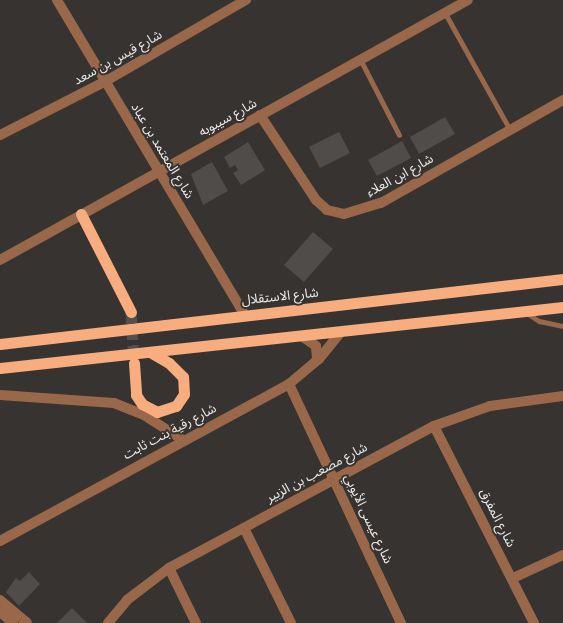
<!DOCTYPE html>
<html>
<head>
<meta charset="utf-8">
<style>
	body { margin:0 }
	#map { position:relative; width:563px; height:623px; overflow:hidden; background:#373331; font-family:Karla,"Noto Sans Arabic",sans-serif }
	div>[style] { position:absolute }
	.building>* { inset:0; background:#504c49 }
	.trunk-tunnel>* { height:11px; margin-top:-5.5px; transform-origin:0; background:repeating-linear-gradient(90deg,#524f4d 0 11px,transparent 0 16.5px) }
	.service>* { height:5px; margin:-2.5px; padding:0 2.5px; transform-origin:2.5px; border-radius:2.5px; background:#99684a }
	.minor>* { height:10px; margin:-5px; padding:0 5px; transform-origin:5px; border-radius:5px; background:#99684a }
	.tertiary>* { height:10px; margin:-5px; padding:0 5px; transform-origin:5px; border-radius:5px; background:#99684a }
	.trunk>* { height:11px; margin:-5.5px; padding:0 5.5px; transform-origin:5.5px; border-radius:5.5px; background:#f7ad7e }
	span { translate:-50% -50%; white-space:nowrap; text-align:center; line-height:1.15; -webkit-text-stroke:4px #373331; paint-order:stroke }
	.street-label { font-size:13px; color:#eeecea }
</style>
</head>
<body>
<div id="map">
	<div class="building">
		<i style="clip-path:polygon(445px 117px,455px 134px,419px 154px,410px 137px)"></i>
		<i style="clip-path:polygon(339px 132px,350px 153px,320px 168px,309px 147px)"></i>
		<i style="clip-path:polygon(402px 141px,411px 158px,377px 176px,368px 160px)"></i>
		<i style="clip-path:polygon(248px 142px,265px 170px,241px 185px,233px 173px,238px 170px,235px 165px,230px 168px,224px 157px)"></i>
		<i style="clip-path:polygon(212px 162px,228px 191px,203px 205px,191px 174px)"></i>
		<i style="clip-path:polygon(313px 232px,333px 249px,304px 282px,284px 265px)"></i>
		<i style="clip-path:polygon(29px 572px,40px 584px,19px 606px,6px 592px,16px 578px,20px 581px)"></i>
		<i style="clip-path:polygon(72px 608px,87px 623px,57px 623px)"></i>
	</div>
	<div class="trunk-tunnel">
		<i style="left:131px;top:312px;width:50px;rotate:86.6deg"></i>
	</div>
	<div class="service">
		<i style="left:446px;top:15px;width:132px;rotate:60.9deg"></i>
		<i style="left:361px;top:61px;width:83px;rotate:62.8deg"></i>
		<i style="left:525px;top:312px;width:17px;rotate:33deg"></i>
		<i style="left:539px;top:321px;width:25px;rotate:12deg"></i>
	</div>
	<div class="minor">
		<i style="left:57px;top:0;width:367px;rotate:59.2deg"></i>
		<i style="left:260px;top:115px;width:102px;rotate:56.6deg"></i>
		<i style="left:316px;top:200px;width:15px;rotate:42deg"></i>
		<i style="left:327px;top:210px;width:17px;rotate:13deg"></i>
		<i style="left:344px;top:214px;width:39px;rotate:-17deg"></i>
		<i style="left:381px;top:203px;width:209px;rotate:-29.5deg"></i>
		<i style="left:0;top:135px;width:119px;rotate:-27deg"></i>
		<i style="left:106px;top:81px;width:162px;rotate:-30.1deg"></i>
		<i style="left:0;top:260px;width:535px;rotate:-29.05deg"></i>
		<i style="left:303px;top:337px;width:16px;rotate:35deg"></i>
		<i style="left:316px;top:346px;width:14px;rotate:86deg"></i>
		<i style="left:289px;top:384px;width:264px;rotate:64.9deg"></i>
		<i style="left:0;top:395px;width:114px;rotate:4deg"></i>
		<i style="left:114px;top:403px;width:32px;rotate:22deg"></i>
		<i style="left:144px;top:415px;width:46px;rotate:32.7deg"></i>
		<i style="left:434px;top:426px;width:221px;rotate:63.1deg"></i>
		<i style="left:244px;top:528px;width:106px;rotate:63.7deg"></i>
		<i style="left:0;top:541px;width:329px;rotate:-28.5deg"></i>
		<i style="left:289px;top:384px;width:39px;rotate:-40deg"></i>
		<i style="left:319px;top:359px;width:33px;rotate:-51deg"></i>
		<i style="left:169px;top:568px;width:61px;rotate:63.9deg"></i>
		<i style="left:513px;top:578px;width:55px;rotate:-24.7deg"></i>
		<i style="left:108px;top:623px;width:30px;rotate:-50deg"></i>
		<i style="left:127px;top:600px;width:53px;rotate:-37.3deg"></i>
		<i style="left:169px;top:568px;width:301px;rotate:-28.2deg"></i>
		<i style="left:434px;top:426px;width:59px;rotate:-19.7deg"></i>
		<i style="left:490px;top:406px;width:74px;rotate:-7.8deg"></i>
	</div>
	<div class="tertiary">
		<i style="left:0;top:600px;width:35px;rotate:40deg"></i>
		<i style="left:0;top:612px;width:17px;rotate:40deg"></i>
	</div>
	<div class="trunk">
		<i style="left:81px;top:214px;width:110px;rotate:63deg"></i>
		<i style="left:0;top:344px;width:567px;rotate:-6.59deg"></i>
		<i style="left:134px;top:363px;width:32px;rotate:86deg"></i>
		<i style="left:136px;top:395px;width:11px;rotate:56deg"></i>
		<i style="left:142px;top:404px;width:17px;rotate:28deg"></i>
		<i style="left:157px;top:412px;width:20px;rotate:-18deg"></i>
		<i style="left:176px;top:406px;width:14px;rotate:-56deg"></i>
		<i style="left:184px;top:394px;width:17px;rotate:-93deg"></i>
		<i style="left:183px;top:377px;width:20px;rotate:-135deg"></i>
		<i style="left:169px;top:363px;width:22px;rotate:-150deg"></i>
		<i style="left:0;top:368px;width:566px;rotate:-6.18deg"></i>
	</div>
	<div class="street-label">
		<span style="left:118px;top:58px;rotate:-29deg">شارع قيس بن سعد</span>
		<span style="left:228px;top:118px;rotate:-29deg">شارع سيبوبه</span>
		<span style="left:162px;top:151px;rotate:59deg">شارع المعتمد بن عباد</span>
		<span style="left:400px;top:176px;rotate:-29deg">شارع ابن العلاء</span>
		<span style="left:280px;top:297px;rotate:-6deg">شارع الاستقلال</span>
		<span style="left:170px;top:432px;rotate:-28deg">شارع رقية بنت ثابت</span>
		<span style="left:317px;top:473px;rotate:-28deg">شارع مصعب بن الزبير</span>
		<span style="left:497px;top:518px;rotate:63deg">شارع المفرق</span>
		<span style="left:368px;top:519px;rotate:65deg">شارع عيسى الأيوبي</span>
	</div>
</div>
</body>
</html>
